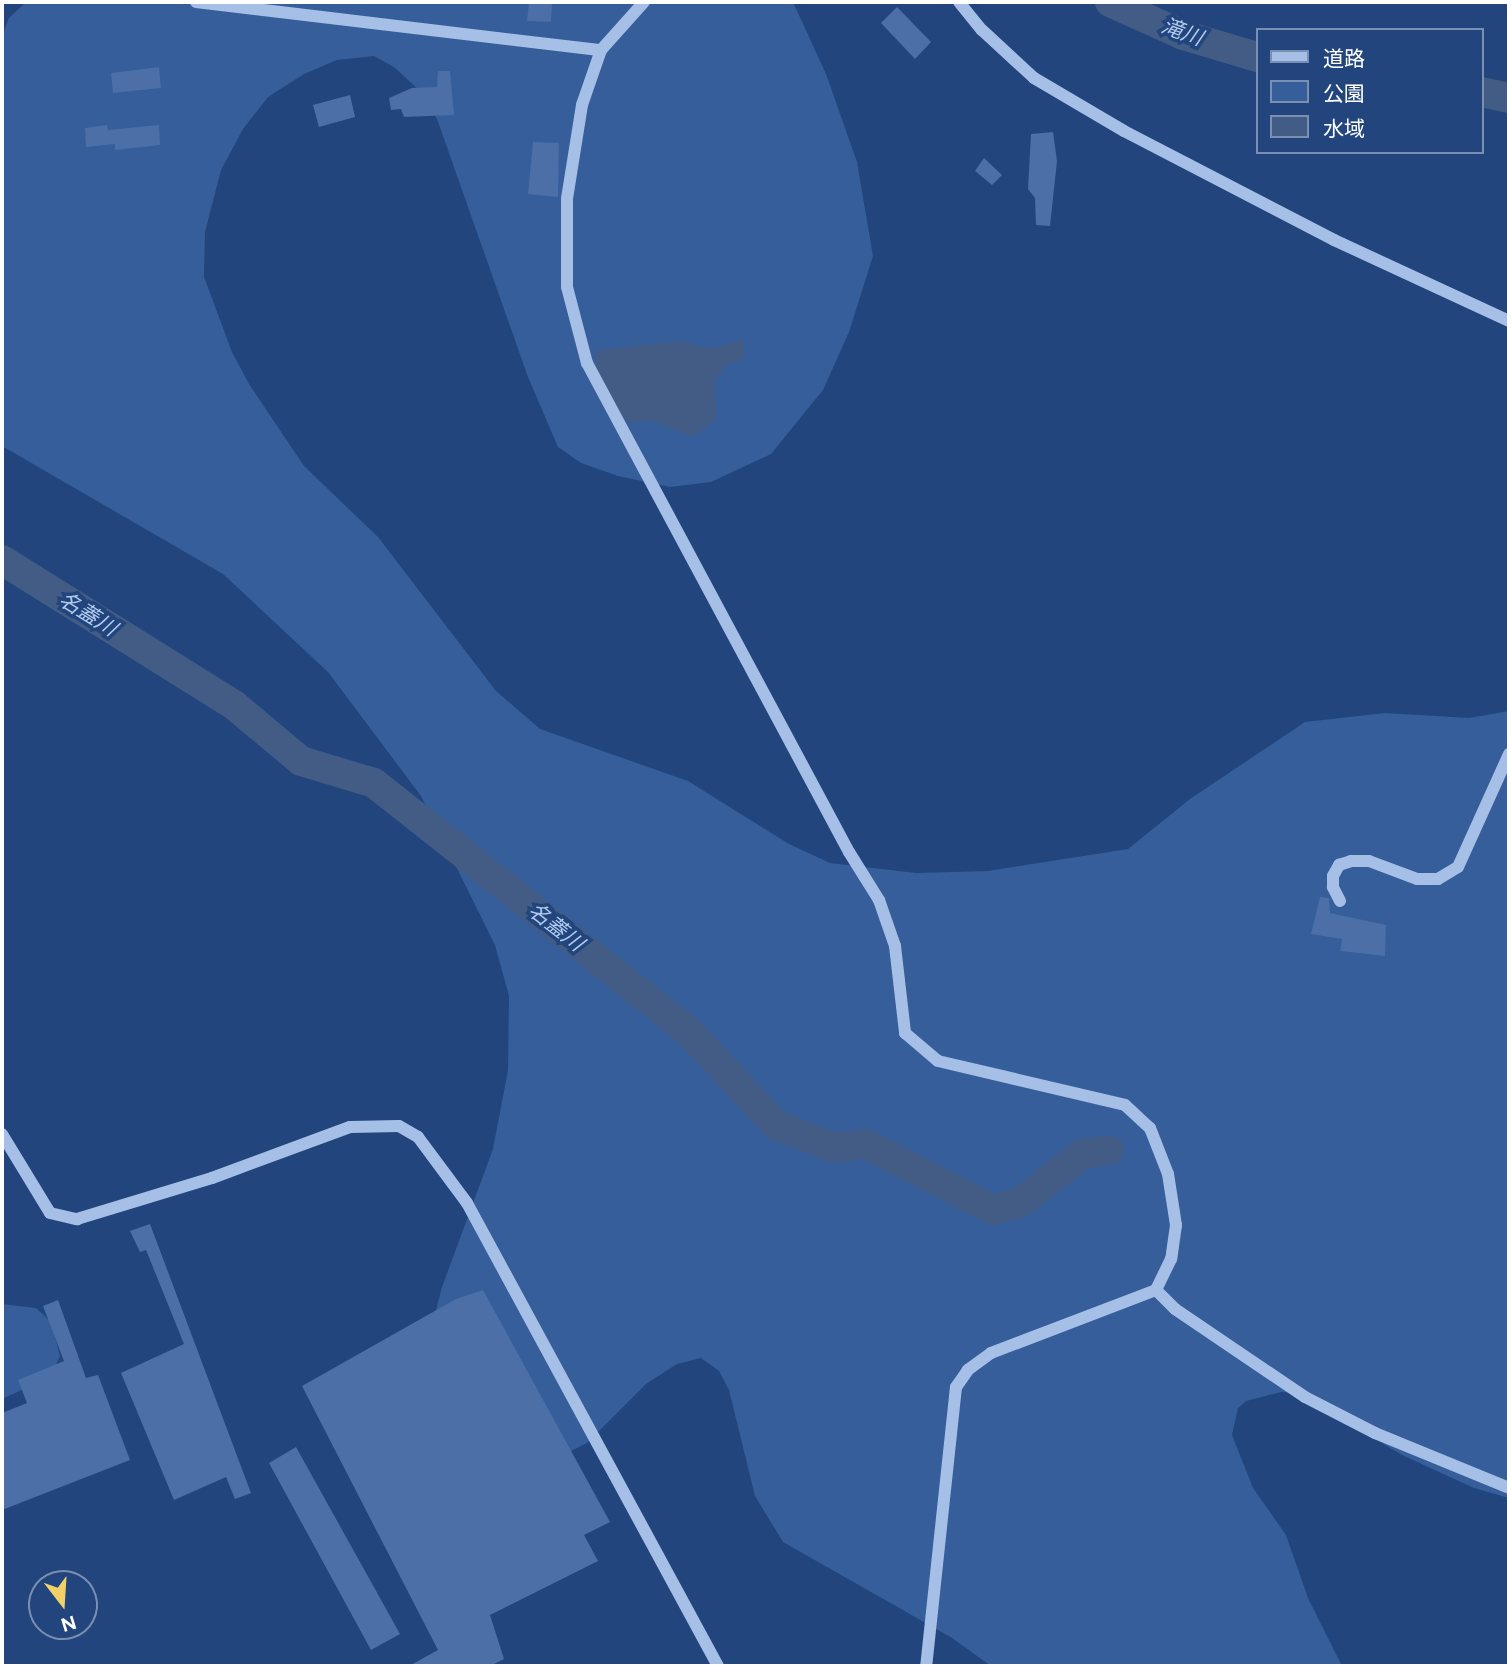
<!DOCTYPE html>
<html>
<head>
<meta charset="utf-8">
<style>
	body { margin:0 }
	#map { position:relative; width:1511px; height:1668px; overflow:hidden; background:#22457d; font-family:Figtree,"Noto Sans JP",sans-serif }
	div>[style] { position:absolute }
	.green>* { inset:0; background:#355e9a }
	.water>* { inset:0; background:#425c85 }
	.river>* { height:30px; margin:-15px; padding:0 15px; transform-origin:15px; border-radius:15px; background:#425c85 }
	.building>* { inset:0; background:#4b6fa6 }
	.minor>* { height:12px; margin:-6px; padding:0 6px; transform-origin:6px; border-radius:6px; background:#a6bfe6 }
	span { translate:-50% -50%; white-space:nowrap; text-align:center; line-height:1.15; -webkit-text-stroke:7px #22457d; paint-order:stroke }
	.water-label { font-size:21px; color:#b1caee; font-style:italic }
	.frame { position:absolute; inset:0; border:4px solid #fff; pointer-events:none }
	.legend { position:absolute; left:1256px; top:28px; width:228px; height:126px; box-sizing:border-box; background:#22457d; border:2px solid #7a8fb1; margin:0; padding:9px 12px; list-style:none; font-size:21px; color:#fff }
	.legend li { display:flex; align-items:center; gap:14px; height:35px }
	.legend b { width:35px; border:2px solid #7a8fb1 }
	.north { position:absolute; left:28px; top:1570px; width:70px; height:70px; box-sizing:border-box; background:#22457d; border:2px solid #7a8fb1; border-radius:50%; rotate:163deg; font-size:19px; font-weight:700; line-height:28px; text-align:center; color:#fff }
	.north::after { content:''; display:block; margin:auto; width:24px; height:32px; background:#f2d168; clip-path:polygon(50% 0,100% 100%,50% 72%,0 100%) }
</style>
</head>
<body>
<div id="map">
	<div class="green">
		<i style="clip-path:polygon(26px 2px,793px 2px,826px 74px,857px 162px,873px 256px,849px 332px,823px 390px,771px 454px,711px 482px,670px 487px,618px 476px,581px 463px,558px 447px,528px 377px,437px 119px,421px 92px,394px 67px,374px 56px,337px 60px,304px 74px,268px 97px,243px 129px,221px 170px,205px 232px,204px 277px,232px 352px,249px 384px,304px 466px,378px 537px,496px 691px,540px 729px,688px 781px,789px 844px,830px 863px,916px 873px,988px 871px,1128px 849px,1190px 799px,1305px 722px,1385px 713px,1469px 718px,1509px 711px,1509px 1498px,1474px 1488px,1402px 1455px,1297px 1393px,1281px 1392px,1246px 1401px,1238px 1408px,1232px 1435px,1253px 1488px,1286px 1535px,1308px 1598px,1342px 1666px,991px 1666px,952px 1638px,783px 1542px,755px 1496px,729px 1390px,719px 1371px,701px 1358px,677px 1364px,646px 1384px,587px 1443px,561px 1456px,427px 1346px,442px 1287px,493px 1149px,508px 1070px,509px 996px,495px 945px,421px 796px,328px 672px,223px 574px,2px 446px,2px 36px,9px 18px)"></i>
		<i style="clip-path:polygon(2px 1304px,36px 1308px,51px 1322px,60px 1356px,50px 1377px,2px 1399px)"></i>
	</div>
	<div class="water">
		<i style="clip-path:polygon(744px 340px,745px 359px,726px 365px,714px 382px,717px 418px,693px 437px,650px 420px,630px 423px,621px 416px,594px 363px,598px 350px,682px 341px,711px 349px)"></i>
	</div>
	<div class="river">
		<i style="left:1110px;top:2px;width:80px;rotate:24.3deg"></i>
		<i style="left:1183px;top:35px;width:77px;rotate:16.6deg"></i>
		<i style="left:1481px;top:92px;width:29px;rotate:12deg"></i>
		<i style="left:2px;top:560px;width:274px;rotate:32deg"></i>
		<i style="left:234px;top:705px;width:87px;rotate:39.9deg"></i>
		<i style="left:301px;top:761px;width:76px;rotate:16.8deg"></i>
		<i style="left:374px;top:783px;width:402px;rotate:38.3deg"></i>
		<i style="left:689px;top:1032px;width:127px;rotate:46.9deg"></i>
		<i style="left:776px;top:1125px;width:63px;rotate:21.3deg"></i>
		<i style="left:835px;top:1148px;width:31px;rotate:-7deg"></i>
		<i style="left:866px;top:1144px;width:144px;rotate:27.3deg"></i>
		<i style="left:994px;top:1210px;width:28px;rotate:-17deg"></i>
		<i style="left:1021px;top:1202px;width:78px;rotate:-38.2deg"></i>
		<i style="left:1082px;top:1154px;width:27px;rotate:-8deg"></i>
	</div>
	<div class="building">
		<i style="clip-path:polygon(529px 2px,552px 2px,551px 22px,527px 21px)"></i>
		<i style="clip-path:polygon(897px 7px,931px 42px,915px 59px,881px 23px)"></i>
		<i style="clip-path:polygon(159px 67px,161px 88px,113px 93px,111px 73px)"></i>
		<i style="clip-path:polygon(438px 71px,450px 71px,454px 115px,404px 117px,401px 109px,391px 110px,389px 98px,412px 88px,437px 87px)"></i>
		<i style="clip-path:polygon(350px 95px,355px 117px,319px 127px,313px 105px)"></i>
		<i style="clip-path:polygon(107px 125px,108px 130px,159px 125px,160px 145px,115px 150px,115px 144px,86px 147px,85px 128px)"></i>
		<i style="clip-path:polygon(1053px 132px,1057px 161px,1050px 226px,1036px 225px,1035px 198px,1028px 189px,1031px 134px)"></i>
		<i style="clip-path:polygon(533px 142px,559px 143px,558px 197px,528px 194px)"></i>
		<i style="clip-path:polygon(984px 158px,1002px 175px,992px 185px,975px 171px)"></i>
		<i style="clip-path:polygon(1320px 897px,1329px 898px,1330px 913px,1386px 925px,1385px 956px,1340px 951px,1342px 939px,1311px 934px)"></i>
		<i style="clip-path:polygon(150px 1224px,251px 1493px,235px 1499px,226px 1477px,174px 1500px,121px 1373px,184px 1344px,146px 1250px,140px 1252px,130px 1231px)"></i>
		<i style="clip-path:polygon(483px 1290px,610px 1522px,584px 1535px,598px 1561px,490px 1615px,504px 1659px,490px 1666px,409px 1666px,438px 1650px,302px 1386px,456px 1299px)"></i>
		<i style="clip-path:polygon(58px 1300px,86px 1378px,98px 1375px,130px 1460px,2px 1510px,2px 1413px,27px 1403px,18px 1380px,64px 1361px,43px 1306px)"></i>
		<i style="clip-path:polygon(296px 1447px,400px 1634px,371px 1650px,269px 1463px)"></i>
	</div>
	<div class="minor">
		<i style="left:196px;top:2px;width:408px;rotate:6.8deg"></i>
		<i style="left:644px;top:2px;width:64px;rotate:131.9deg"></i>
		<i style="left:601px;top:50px;width:58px;rotate:109.1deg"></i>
		<i style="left:582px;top:105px;width:95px;rotate:99.1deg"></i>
		<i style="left:567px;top:199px;width:88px;rotate:90deg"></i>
		<i style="left:567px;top:287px;width:79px;rotate:75.3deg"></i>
		<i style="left:587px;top:363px;width:555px;rotate:61.82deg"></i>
		<i style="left:849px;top:852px;width:57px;rotate:58deg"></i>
		<i style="left:879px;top:900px;width:49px;rotate:70.8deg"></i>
		<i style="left:895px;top:946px;width:88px;rotate:83.4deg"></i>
		<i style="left:905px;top:1033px;width:43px;rotate:40.3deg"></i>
		<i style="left:938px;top:1061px;width:192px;rotate:13.2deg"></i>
		<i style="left:1125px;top:1105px;width:34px;rotate:43deg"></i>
		<i style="left:1150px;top:1128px;width:49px;rotate:68.6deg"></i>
		<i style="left:1168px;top:1174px;width:52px;rotate:81.1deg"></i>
		<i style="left:1176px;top:1225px;width:34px;rotate:98deg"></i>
		<i style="left:1171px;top:1259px;width:34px;rotate:116deg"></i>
		<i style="left:1156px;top:1290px;width:177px;rotate:159.1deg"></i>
		<i style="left:991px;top:1353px;width:29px;rotate:144deg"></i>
		<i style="left:968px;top:1370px;width:21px;rotate:125deg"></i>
		<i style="left:956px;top:1387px;width:281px;rotate:96.1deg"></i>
		<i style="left:959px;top:2px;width:36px;rotate:51deg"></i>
		<i style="left:982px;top:30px;width:71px;rotate:42.7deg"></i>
		<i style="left:1034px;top:78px;width:104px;rotate:30.5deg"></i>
		<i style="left:1124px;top:131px;width:237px;rotate:27.4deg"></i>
		<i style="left:1334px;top:240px;width:193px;rotate:24.8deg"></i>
		<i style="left:1340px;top:901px;width:16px;rotate:-117deg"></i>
		<i style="left:1333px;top:887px;width:11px;rotate:-90deg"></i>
		<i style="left:1333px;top:876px;width:13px;rotate:-61deg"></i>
		<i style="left:1339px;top:865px;width:13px;rotate:-18deg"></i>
		<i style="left:1351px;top:861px;width:18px"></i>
		<i style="left:1369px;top:861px;width:51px;rotate:20.6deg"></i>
		<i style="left:1417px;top:879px;width:21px"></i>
		<i style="left:1438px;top:879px;width:23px;rotate:-31deg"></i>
		<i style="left:1458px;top:867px;width:124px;rotate:-65.7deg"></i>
		<i style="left:2px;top:1134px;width:92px;rotate:58.7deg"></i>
		<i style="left:50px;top:1213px;width:28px;rotate:13deg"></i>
		<i style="left:77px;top:1219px;width:141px;rotate:-16.9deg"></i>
		<i style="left:212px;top:1178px;width:147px;rotate:-20.3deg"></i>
		<i style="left:350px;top:1127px;width:49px;rotate:-1.2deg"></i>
		<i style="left:399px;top:1126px;width:22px;rotate:30deg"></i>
		<i style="left:418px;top:1137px;width:82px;rotate:53.4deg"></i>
		<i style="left:467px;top:1203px;width:527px;rotate:61.54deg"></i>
		<i style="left:1156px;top:1290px;width:27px;rotate:45deg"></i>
		<i style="left:1175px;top:1309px;width:157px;rotate:34.1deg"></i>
		<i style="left:1305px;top:1397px;width:79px;rotate:27.2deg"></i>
		<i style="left:1375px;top:1433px;width:145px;rotate:22.3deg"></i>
	</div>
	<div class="water-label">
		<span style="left:1182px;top:32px;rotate:20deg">滝川</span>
		<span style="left:88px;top:614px;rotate:32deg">名蓋川</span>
		<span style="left:556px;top:927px;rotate:38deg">名蓋川</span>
	</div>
	<div class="frame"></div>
	<ul class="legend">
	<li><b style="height:9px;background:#a6bfe6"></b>道路</li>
	<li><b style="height:19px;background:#355e9a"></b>公園</li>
	<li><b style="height:19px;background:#425c85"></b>水域</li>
	</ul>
	<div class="north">N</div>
</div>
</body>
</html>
